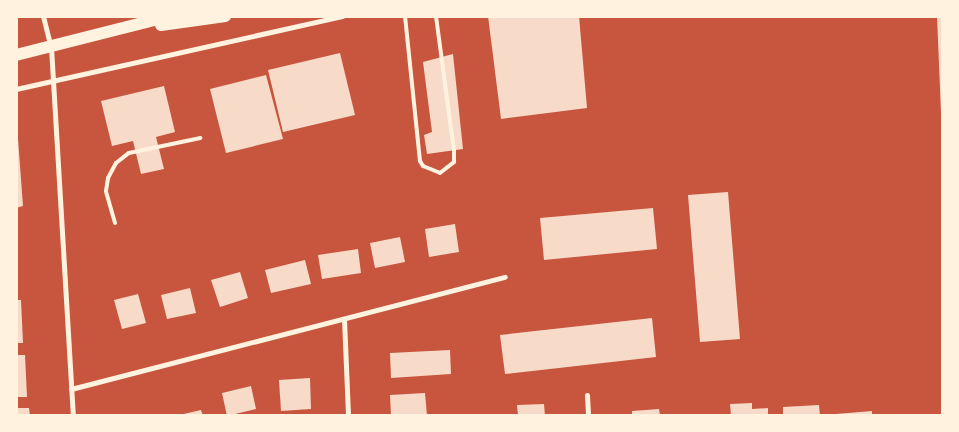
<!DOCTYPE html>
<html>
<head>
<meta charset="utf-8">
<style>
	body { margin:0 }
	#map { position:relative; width:959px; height:432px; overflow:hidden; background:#c8553d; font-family:"Space Grotesk",sans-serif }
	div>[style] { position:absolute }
	.building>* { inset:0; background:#f7dbc8 }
	.service>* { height:4px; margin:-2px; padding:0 2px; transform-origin:2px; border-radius:2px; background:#fff3e0 }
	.minor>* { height:5px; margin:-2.5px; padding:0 2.5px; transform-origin:2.5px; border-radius:2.5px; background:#fff3e0 }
	.primary>* { height:12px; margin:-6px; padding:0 6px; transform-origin:6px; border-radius:6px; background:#fff3e0 }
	span { translate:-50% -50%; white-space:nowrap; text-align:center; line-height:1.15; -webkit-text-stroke:4.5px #fff3e0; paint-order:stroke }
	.frame { position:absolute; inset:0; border:18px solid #fff3e0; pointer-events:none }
</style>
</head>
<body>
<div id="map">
	<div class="building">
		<i style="clip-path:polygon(488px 16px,579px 16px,587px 108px,501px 119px)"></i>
		<i style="clip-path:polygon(937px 16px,943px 16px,943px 113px,941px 113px)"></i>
		<i style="clip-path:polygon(340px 53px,355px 115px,283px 132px,268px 70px)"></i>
		<i style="clip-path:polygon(453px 54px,463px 149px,427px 154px,424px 135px,432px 132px,423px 62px)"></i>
		<i style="clip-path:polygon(266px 75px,283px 139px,226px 153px,210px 89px)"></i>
		<i style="clip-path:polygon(164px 86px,175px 132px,156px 137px,164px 169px,141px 174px,133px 141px,112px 146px,101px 101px)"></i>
		<i style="clip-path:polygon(16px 112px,23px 206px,16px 208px)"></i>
		<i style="clip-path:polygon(728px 192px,740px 339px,700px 342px,688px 195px)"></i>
		<i style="clip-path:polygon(653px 208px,657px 249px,544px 260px,540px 218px)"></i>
		<i style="clip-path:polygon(455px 224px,459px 252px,429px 257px,425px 229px)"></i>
		<i style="clip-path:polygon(400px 237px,405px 262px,375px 268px,370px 243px)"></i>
		<i style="clip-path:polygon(358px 249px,361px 273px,322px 279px,318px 255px)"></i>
		<i style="clip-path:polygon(305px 260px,311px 284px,271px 293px,265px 270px)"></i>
		<i style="clip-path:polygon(240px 272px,248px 298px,220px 307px,211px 280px)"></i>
		<i style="clip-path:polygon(190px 288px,196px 313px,167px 319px,161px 295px)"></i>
		<i style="clip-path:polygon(138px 294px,146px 323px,122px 329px,114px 300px)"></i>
		<i style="clip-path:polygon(16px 300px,21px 300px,23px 343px,16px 343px)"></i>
		<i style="clip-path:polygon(652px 318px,656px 357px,505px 374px,500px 335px)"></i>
		<i style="clip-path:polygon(450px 350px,451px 374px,391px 378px,390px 353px)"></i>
		<i style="clip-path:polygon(16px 355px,25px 355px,27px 397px,16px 397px)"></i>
		<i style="clip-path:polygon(310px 378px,311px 409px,281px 411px,279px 380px)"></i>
		<i style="clip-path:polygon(251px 386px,256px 409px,227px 416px,222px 393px)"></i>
		<i style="clip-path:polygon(425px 393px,427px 416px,391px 416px,390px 395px)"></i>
		<i style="clip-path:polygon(752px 403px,752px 409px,768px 408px,768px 416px,731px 416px,730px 404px)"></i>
		<i style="clip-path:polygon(544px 404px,545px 416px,518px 416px,517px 405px)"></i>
		<i style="clip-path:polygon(819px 405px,820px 416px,783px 416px,783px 407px)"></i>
		<i style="clip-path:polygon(16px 408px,29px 408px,30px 416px,16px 416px)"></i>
		<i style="clip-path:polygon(659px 409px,660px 416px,632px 416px,632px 411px)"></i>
		<i style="clip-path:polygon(201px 410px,203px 416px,179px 416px,179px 415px)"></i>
		<i style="clip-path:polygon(872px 411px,872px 416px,836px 416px,836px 414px)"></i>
	</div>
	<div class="service">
		<i style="left:405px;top:16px;width:146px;rotate:84.1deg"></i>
		<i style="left:420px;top:161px;width:6px;rotate:59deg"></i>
		<i style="left:423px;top:166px;width:18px;rotate:22deg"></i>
		<i style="left:440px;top:173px;width:18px;rotate:-38deg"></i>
		<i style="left:454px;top:162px;width:11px;rotate:-90deg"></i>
		<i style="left:454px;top:151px;width:136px;rotate:-97.6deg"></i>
		<i style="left:115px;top:223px;width:33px;rotate:-106deg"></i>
		<i style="left:106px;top:191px;width:13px;rotate:-81deg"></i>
		<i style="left:108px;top:178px;width:17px;rotate:-62deg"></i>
		<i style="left:116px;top:163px;width:16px;rotate:-38deg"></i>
		<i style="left:129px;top:153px;width:73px;rotate:-11.9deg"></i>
	</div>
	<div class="minor">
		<i style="left:43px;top:16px;width:32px;rotate:76deg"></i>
		<i style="left:51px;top:47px;width:370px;rotate:86.6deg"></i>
		<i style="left:16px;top:89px;width:334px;rotate:-12.6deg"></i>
		<i style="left:344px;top:319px;width:97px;rotate:87.6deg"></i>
		<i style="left:71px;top:389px;width:448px;rotate:-14.5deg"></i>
		<i style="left:587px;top:395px;width:21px;rotate:87deg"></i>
	</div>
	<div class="primary">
		<i style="left:161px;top:25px;width:65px;rotate:-8deg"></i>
		<i style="left:16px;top:55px;width:159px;rotate:-14.2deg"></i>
	</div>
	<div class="frame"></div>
</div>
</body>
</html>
